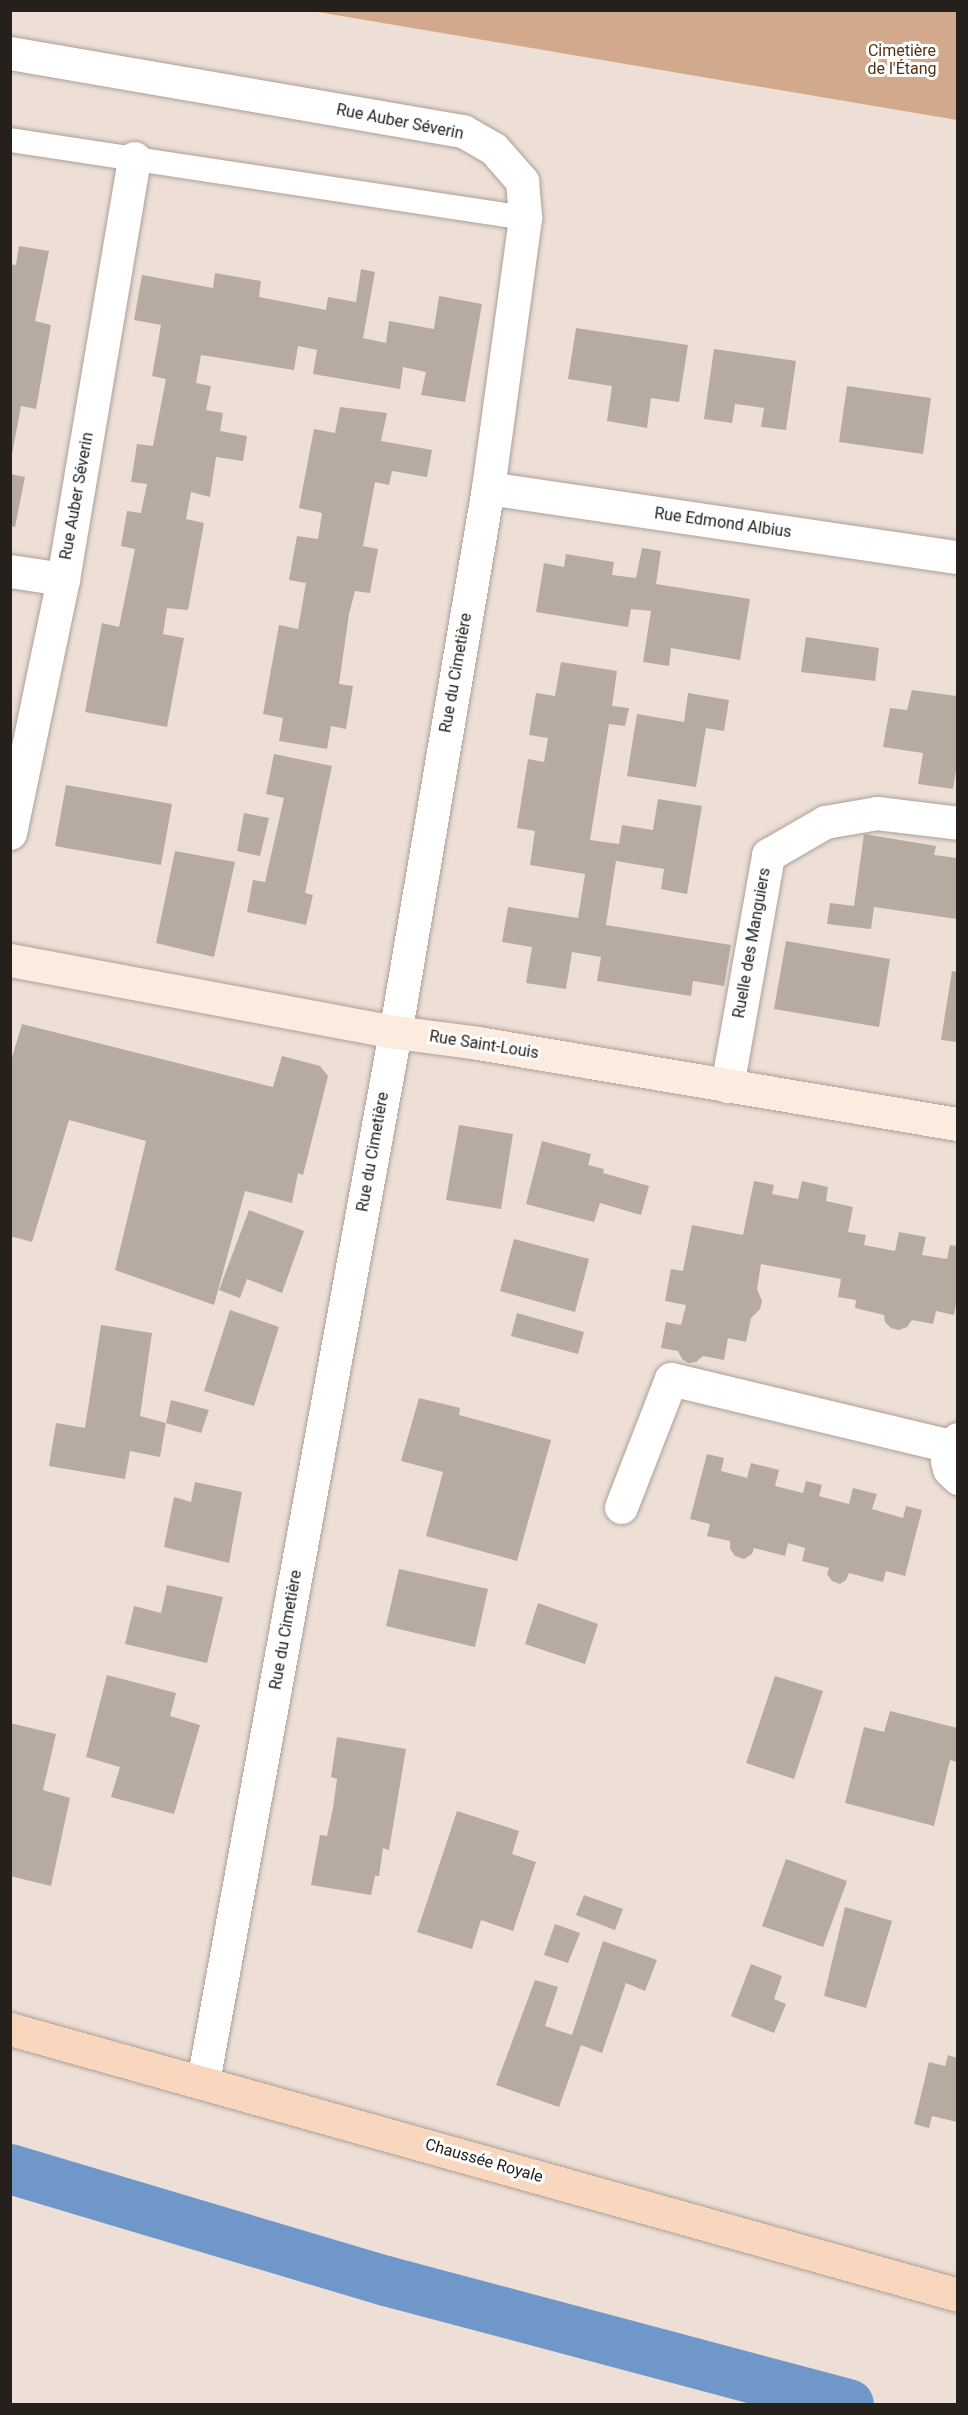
<!DOCTYPE html>
<html>
<head>
<meta charset="utf-8">
<style>
	body { margin:0 }
	#map { position:relative; width:968px; height:2415px; overflow:hidden; background:#eddfd6; font-family:Roboto,sans-serif }
	div>[style] { position:absolute }
	.green>* { inset:0; background:#d2a98c }
	.canal>* { height:50px; margin:-25px; padding:0 25px; transform-origin:25px; border-radius:25px; background:#7097ca }
	.building>* { inset:0; background:#b7aaa1 }
	.roads { filter:drop-shadow(0 0 2px #ada097) drop-shadow(0 0 2px #ada097) }
	.lane>* { height:24px; margin:-12px; padding:0 12px; transform-origin:12px; border-radius:12px; background:#fff }
	.street>* { height:33px; margin:-16.5px; padding:0 16.5px; transform-origin:16.5px; border-radius:16.5px; background:#fff }
	.secondary>* { height:33px; margin:-16.5px; padding:0 16.5px; transform-origin:16.5px; border-radius:16.5px; background:#fcebdf }
	.primary>* { height:33px; margin:-16.5px; padding:0 16.5px; transform-origin:16.5px; border-radius:16.5px; background:#f9d7bf }
	span { translate:-50% -50%; white-space:nowrap; text-align:center; line-height:1.15; -webkit-text-stroke:6px #fff; paint-order:stroke }
	.park-label { font-size:16px; color:#573112 }
	.street-label { font-size:16px; color:#25201c }
	.frame { position:absolute; inset:0; border:12px solid #25201c; pointer-events:none }
</style>
</head>
<body>
<div id="map">
	<div class="green">
		<i style="clip-path:polygon(312px 11px,957px 11px,957px 120px)"></i>
	</div>
	<div class="canal">
		<i style="left:10px;top:2169px;width:392px;rotate:16.6deg"></i>
		<i style="left:386px;top:2281px;width:479px;rotate:14.9deg"></i>
	</div>
	<div class="building">
		<i style="clip-path:polygon(19px 246px,49px 251px,35px 321px,51px 325px,36px 409px,21px 406px,12px 454px,10px 264px,16px 265px)"></i>
		<i style="clip-path:polygon(361px 269px,375px 272px,363px 338px,386px 343px,389px 321px,434px 329px,439px 296px,482px 304px,465px 402px,421px 395px,426px 372px,403px 367px,400px 389px,313px 374px,317px 350px,298px 346px,294px 370px,201px 355px,196px 383px,211px 386px,206px 410px,223px 413px,220px 431px,247px 436px,243px 461px,216px 457px,210px 497px,191px 492px,186px 519px,204px 523px,188px 610px,167px 608px,163px 634px,184px 638px,167px 727px,85px 712px,102px 623px,119px 627px,135px 549px,121px 546px,127px 511px,141px 513px,147px 484px,131px 482px,137px 444px,153px 446px,166px 379px,152px 376px,161px 325px,134px 320px,142px 275px,213px 288px,215px 273px,261px 281px,259px 297px,326px 310px,328px 297px,356px 302px)"></i>
		<i style="clip-path:polygon(576px 328px,688px 345px,679px 402px,651px 398px,647px 428px,607px 421px,612px 386px,568px 379px)"></i>
		<i style="clip-path:polygon(714px 349px,796px 361px,786px 430px,761px 427px,764px 408px,751px 406px,735px 404px,732px 423px,704px 419px)"></i>
		<i style="clip-path:polygon(847px 386px,931px 398px,923px 454px,839px 442px)"></i>
		<i style="clip-path:polygon(340px 407px,387px 413px,381px 441px,432px 450px,427px 477px,392px 471px,389px 485px,375px 482px,363px 546px,378px 549px,370px 593px,355px 591px,349px 614px,339px 684px,353px 686px,346px 729px,331px 726px,327px 749px,279px 741px,283px 718px,263px 714px,279px 625px,298px 629px,306px 583px,289px 580px,297px 536px,318px 539px,322px 513px,299px 508px,314px 429px,335px 433px)"></i>
		<i style="clip-path:polygon(10px 474px,25px 477px,15px 527px,10px 526px)"></i>
		<i style="clip-path:polygon(642px 548px,661px 551px,656px 584px,750px 599px,740px 660px,671px 648px,669px 666px,643px 662px,651px 611px,631px 609px,628px 627px,536px 612px,544px 563px,564px 567px,566px 554px,614px 562px,612px 575px,636px 578px)"></i>
		<i style="clip-path:polygon(806px 637px,879px 648px,875px 681px,801px 672px)"></i>
		<i style="clip-path:polygon(561px 662px,617px 671px,612px 706px,629px 708px,625px 726px,609px 724px,590px 840px,619px 844px,622px 825px,653px 830px,658px 799px,702px 806px,687px 894px,661px 889px,664px 869px,616px 861px,606px 925px,731px 945px,724px 986px,693px 981px,691px 996px,597px 981px,601px 957px,572px 952px,566px 989px,526px 983px,532px 947px,502px 942px,508px 907px,578px 918px,585px 874px,530px 865px,535px 831px,517px 828px,528px 759px,544px 762px,548px 738px,529px 735px,536px 693px,555px 696px)"></i>
		<i style="clip-path:polygon(912px 690px,957px 696px,957px 764px,953px 789px,918px 784px,923px 753px,883px 747px,890px 708px,907px 710px)"></i>
		<i style="clip-path:polygon(688px 693px,729px 700px,724px 731px,706px 728px,696px 787px,627px 776px,637px 714px,684px 722px)"></i>
		<i style="clip-path:polygon(274px 754px,332px 766px,305px 893px,313px 895px,306px 925px,247px 912px,253px 880px,265px 882px,284px 798px,266px 794px)"></i>
		<i style="clip-path:polygon(66px 785px,172px 804px,161px 865px,55px 846px)"></i>
		<i style="clip-path:polygon(244px 813px,269px 818px,260px 856px,237px 851px)"></i>
		<i style="clip-path:polygon(864px 834px,936px 846px,934px 855px,957px 858px,957px 919px,874px 907px,871px 929px,827px 924px,830px 903px,854px 906px)"></i>
		<i style="clip-path:polygon(175px 851px,235px 862px,214px 957px,156px 943px)"></i>
		<i style="clip-path:polygon(786px 941px,890px 959px,879px 1027px,774px 1009px)"></i>
		<i style="clip-path:polygon(952px 971px,957px 972px,957px 1042px,941px 1040px)"></i>
		<i style="clip-path:polygon(22px 1024px,273px 1087px,282px 1056px,320px 1066px,328px 1076px,303px 1175px,298px 1173px,292px 1203px,245px 1191px,214px 1305px,115px 1270px,146px 1141px,69px 1120px,32px 1242px,10px 1236px,10px 1064px)"></i>
		<i style="clip-path:polygon(459px 1125px,513px 1134px,501px 1209px,446px 1200px)"></i>
		<i style="clip-path:polygon(542px 1141px,591px 1154px,588px 1165px,604px 1169px,603px 1173px,649px 1186px,641px 1215px,600px 1203px,594px 1222px,526px 1204px)"></i>
		<i style="clip-path:polygon(754px 1181px,774px 1185px,772px 1194px,798px 1199px,802px 1181px,828px 1187px,826px 1201px,853px 1207px,848px 1232px,866px 1235px,864px 1245px,895px 1251px,899px 1232px,926px 1237px,922px 1255px,947px 1259px,950px 1245px,957px 1246px,957px 1298px,954px 1315px,936px 1311px,933px 1324px,912px 1320px,907px 1327px,899px 1330px,891px 1328px,885px 1322px,884px 1315px,855px 1308px,856px 1300px,838px 1297px,841px 1279px,761px 1264px,757px 1289px,762px 1301px,760px 1309px,751px 1318px,746px 1342px,728px 1338px,724px 1360px,703px 1356px,696px 1362px,688px 1363px,682px 1359px,678px 1351px,661px 1348px,666px 1322px,681px 1325px,686px 1305px,665px 1301px,671px 1269px,683px 1271px,692px 1225px,743px 1235px)"></i>
		<i style="clip-path:polygon(249px 1210px,304px 1231px,282px 1293px,247px 1279px,240px 1298px,219px 1290px)"></i>
		<i style="clip-path:polygon(514px 1239px,589px 1259px,575px 1312px,500px 1291px)"></i>
		<i style="clip-path:polygon(230px 1310px,279px 1327px,254px 1406px,204px 1391px)"></i>
		<i style="clip-path:polygon(517px 1313px,584px 1332px,578px 1354px,511px 1336px)"></i>
		<i style="clip-path:polygon(101px 1325px,152px 1333px,140px 1416px,166px 1423px,160px 1457px,130px 1451px,125px 1479px,49px 1466px,56px 1423px,85px 1428px)"></i>
		<i style="clip-path:polygon(419px 1398px,460px 1408px,459px 1415px,551px 1440px,517px 1561px,426px 1536px,443px 1472px,401px 1461px)"></i>
		<i style="clip-path:polygon(171px 1400px,209px 1410px,201px 1433px,166px 1423px)"></i>
		<i style="clip-path:polygon(707px 1454px,724px 1458px,721px 1471px,747px 1478px,751px 1463px,779px 1470px,775px 1486px,803px 1493px,806px 1481px,822px 1485px,819px 1496px,849px 1504px,853px 1488px,877px 1494px,872px 1509px,903px 1518px,906px 1506px,922px 1510px,905px 1576px,886px 1571px,883px 1582px,849px 1573px,846px 1580px,840px 1584px,832px 1581px,827px 1574px,829px 1568px,802px 1561px,805px 1548px,788px 1543px,785px 1556px,754px 1548px,752px 1554px,744px 1559px,735px 1556px,730px 1549px,730px 1541px,707px 1536px,710px 1524px,690px 1519px)"></i>
		<i style="clip-path:polygon(195px 1482px,242px 1492px,229px 1563px,164px 1547px,174px 1497px,191px 1502px)"></i>
		<i style="clip-path:polygon(399px 1569px,488px 1589px,475px 1647px,386px 1626px)"></i>
		<i style="clip-path:polygon(167px 1585px,223px 1597px,207px 1663px,125px 1644px,134px 1606px,161px 1613px)"></i>
		<i style="clip-path:polygon(538px 1603px,598px 1624px,585px 1664px,525px 1644px)"></i>
		<i style="clip-path:polygon(107px 1675px,176px 1693px,170px 1716px,200px 1725px,174px 1814px,111px 1797px,120px 1767px,86px 1757px)"></i>
		<i style="clip-path:polygon(775px 1676px,823px 1691px,794px 1779px,746px 1763px)"></i>
		<i style="clip-path:polygon(890px 1711px,957px 1728px,957px 1762px,950px 1760px,934px 1826px,845px 1803px,864px 1727px,884px 1732px)"></i>
		<i style="clip-path:polygon(10px 1723px,56px 1734px,43px 1790px,70px 1798px,51px 1886px,10px 1876px)"></i>
		<i style="clip-path:polygon(337px 1737px,406px 1749px,389px 1850px,383px 1848px,379px 1876px,375px 1876px,371px 1895px,311px 1885px,320px 1835px,327px 1836px,333px 1808px,337px 1779px,331px 1777px)"></i>
		<i style="clip-path:polygon(457px 1811px,519px 1831px,512px 1854px,536px 1862px,513px 1931px,481px 1920px,472px 1949px,417px 1932px)"></i>
		<i style="clip-path:polygon(786px 1859px,847px 1881px,823px 1947px,762px 1926px)"></i>
		<i style="clip-path:polygon(584px 1895px,623px 1909px,615px 1930px,576px 1915px)"></i>
		<i style="clip-path:polygon(845px 1907px,892px 1921px,866px 2008px,824px 1996px)"></i>
		<i style="clip-path:polygon(555px 1924px,580px 1933px,568px 1963px,544px 1955px)"></i>
		<i style="clip-path:polygon(603px 1941px,657px 1960px,645px 1991px,626px 1983px,602px 2053px,581px 2045px,559px 2107px,496px 2085px,535px 1980px,558px 1987px,545px 2026px,572px 2035px)"></i>
		<i style="clip-path:polygon(751px 1964px,782px 1976px,774px 1999px,786px 2004px,774px 2033px,731px 2016px)"></i>
		<i style="clip-path:polygon(948px 2055px,957px 2058px,957px 2122px,932px 2116px,929px 2128px,914px 2124px,929px 2062px,945px 2066px)"></i>
	</div>
	<div class="roads">
		<div class="lane">
			<i style="left:10px;top:140px;width:521px;rotate:8.61deg"></i>
		</div>
		<div class="street">
			<i style="left:10px;top:53px;width:460px;rotate:9.8deg"></i>
			<i style="left:463px;top:131px;width:36px;rotate:30deg"></i>
			<i style="left:494px;top:149px;width:43px;rotate:48.8deg"></i>
			<i style="left:522px;top:181px;width:37px;rotate:85deg"></i>
			<i style="left:525px;top:218px;width:273px;rotate:97.8deg"></i>
			<i style="left:488px;top:488px;width:524px;rotate:99.66deg"></i>
			<i style="left:400px;top:1005px;width:1095px;rotate:100.37deg"></i>
			<i style="left:488px;top:488px;width:475px;rotate:8.4deg"></i>
			<i style="left:10px;top:571px;width:54px;rotate:8.6deg"></i>
			<i style="left:10px;top:833px;width:259px;rotate:-78.2deg"></i>
			<i style="left:63px;top:579px;width:427px;rotate:-80.4deg"></i>
			<i style="left:727px;top:1086px;width:235px;rotate:-79.9deg"></i>
			<i style="left:768px;top:855px;width:66px;rotate:-30.1deg"></i>
			<i style="left:825px;top:822px;width:53px;rotate:-9.8deg"></i>
			<i style="left:877px;top:813px;width:82px;rotate:7deg"></i>
			<i style="left:958px;top:1439px;width:11px;rotate:139deg"></i>
			<i style="left:950px;top:1446px;width:15px;rotate:101deg"></i>
			<i style="left:947px;top:1461px;width:8px;rotate:76deg"></i>
			<i style="left:949px;top:1469px;width:13px;rotate:45deg"></i>
			<i style="left:621px;top:1507px;width:137px;rotate:-68.7deg"></i>
			<i style="left:671px;top:1379px;width:287px;rotate:13.5deg"></i>
		</div>
		<div class="secondary">
			<i style="left:10px;top:960px;width:392px;rotate:10.6deg"></i>
			<i style="left:395px;top:1032px;width:84px;rotate:7.5deg"></i>
			<i style="left:478px;top:1043px;width:487px;rotate:9.6deg"></i>
		</div>
		<div class="primary">
			<i style="left:10px;top:2029px;width:985px;rotate:15.67deg"></i>
		</div>
	</div>
	<div class="park-label">
		<span style="left:902px;top:60px">Cimetière<br>de l'Étang</span>
	</div>
	<div class="street-label">
		<span style="left:400px;top:122px;rotate:11deg">Rue Auber Séverin</span>
		<span style="left:77px;top:496px;rotate:-80deg">Rue Auber Séverin</span>
		<span style="left:723px;top:523px;rotate:8deg">Rue Edmond Albius</span>
		<span style="left:456px;top:673px;rotate:-80deg">Rue du Cimetière</span>
		<span style="left:752px;top:943px;rotate:-80deg">Ruelle des Manguiers</span>
		<span style="left:484px;top:1045px;rotate:9deg">Rue Saint-Louis</span>
		<span style="left:373px;top:1152px;rotate:-80deg">Rue du Cimetière</span>
		<span style="left:286px;top:1630px;rotate:-80deg">Rue du Cimetière</span>
		<span style="left:484px;top:2161px;rotate:16deg">Chaussée Royale</span>
	</div>
	<div class="frame"></div>
</div>
</body>
</html>
